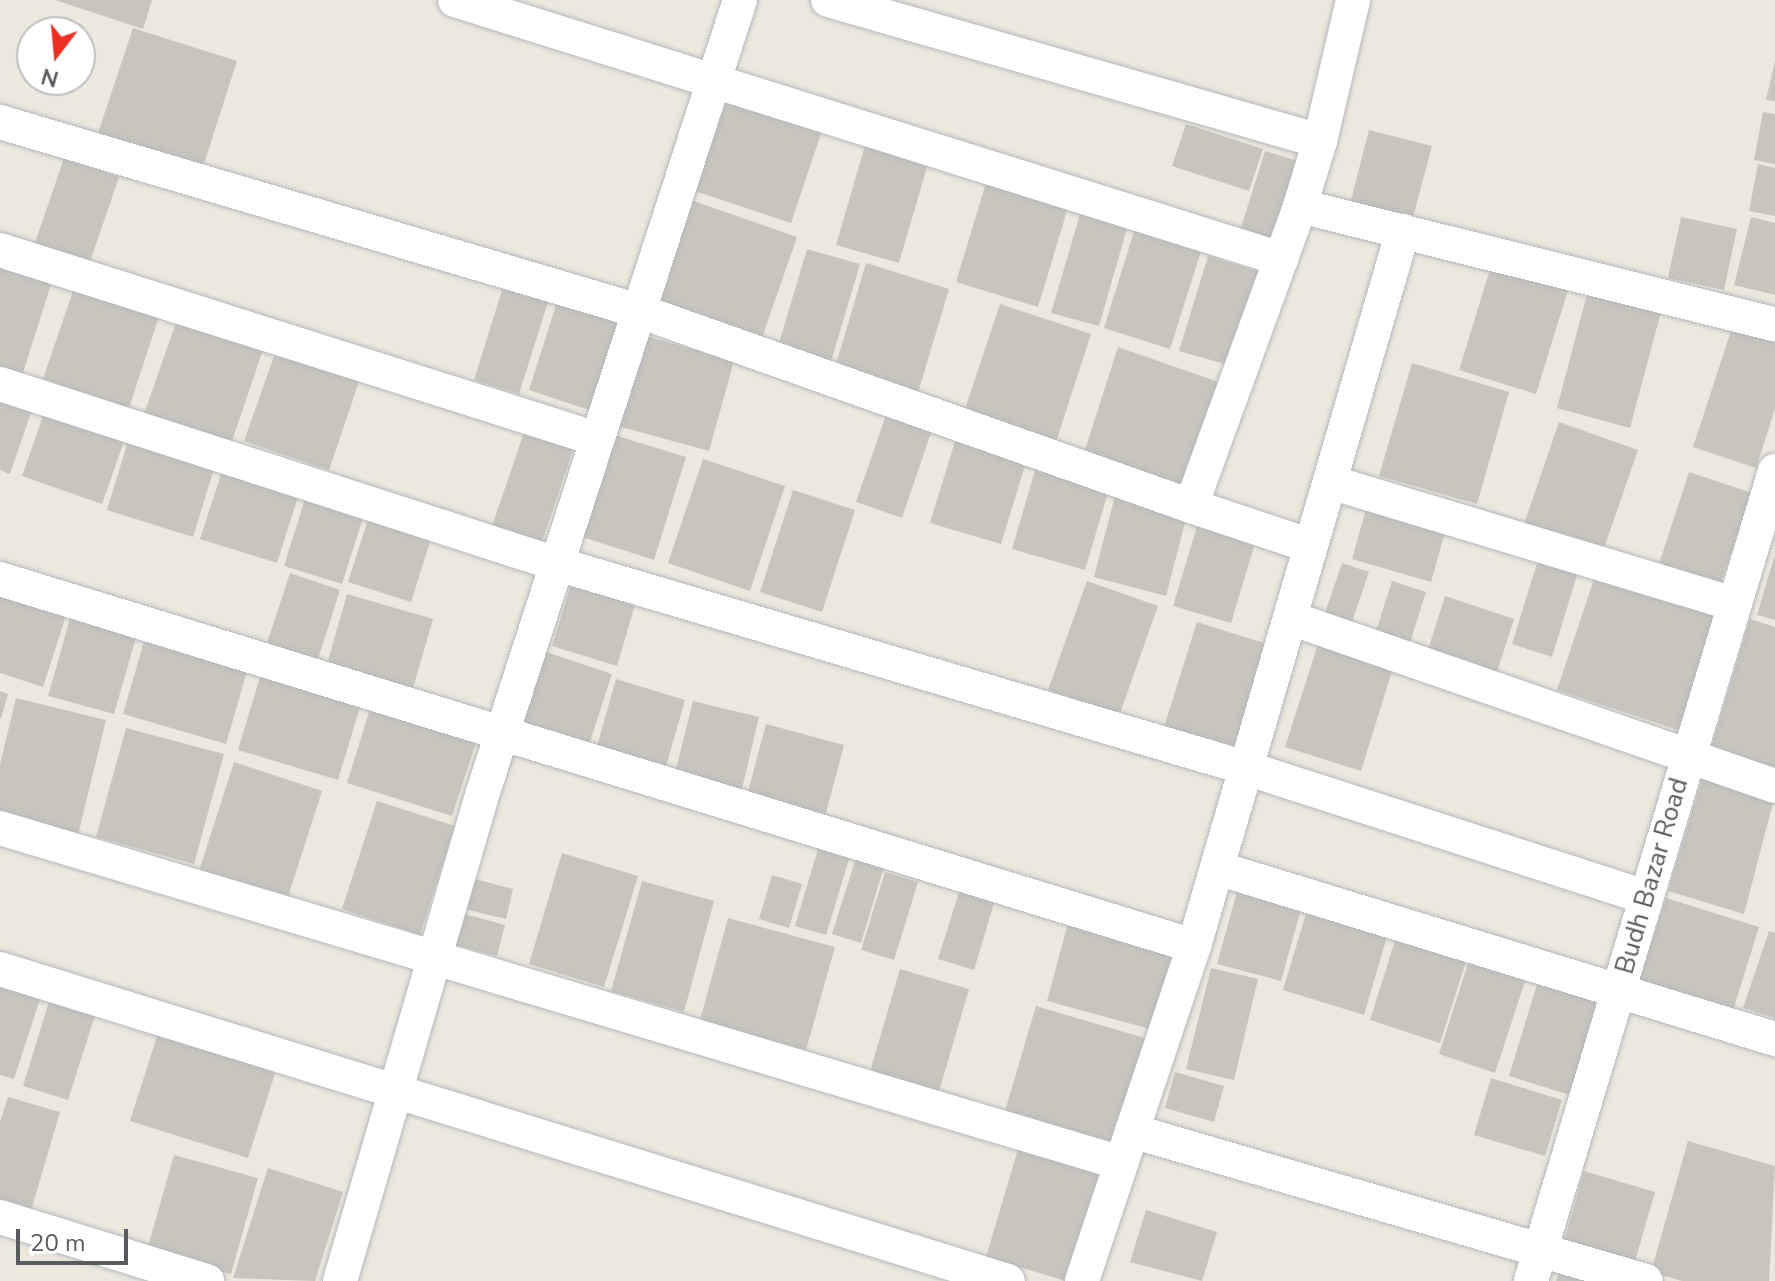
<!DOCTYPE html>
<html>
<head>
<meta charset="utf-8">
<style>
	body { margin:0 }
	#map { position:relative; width:1775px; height:1281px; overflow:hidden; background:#ece8de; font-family:"Nunito Sans",sans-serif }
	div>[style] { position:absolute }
	.building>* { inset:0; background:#c8c5be }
	.roads { filter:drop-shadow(0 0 2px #b5b7bc) drop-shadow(0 0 2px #b5b7bc) }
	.minor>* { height:34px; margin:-17px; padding:0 17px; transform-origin:17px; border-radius:17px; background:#fff }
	span { translate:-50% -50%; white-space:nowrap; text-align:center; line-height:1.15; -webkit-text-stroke:7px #fff; paint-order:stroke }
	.street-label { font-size:26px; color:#585c60 }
	.north { position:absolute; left:16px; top:16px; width:80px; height:80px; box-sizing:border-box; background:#fff; border:2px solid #bcbebf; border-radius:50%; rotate:196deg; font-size:22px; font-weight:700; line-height:32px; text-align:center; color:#585c60 }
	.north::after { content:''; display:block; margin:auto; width:28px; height:36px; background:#ee2f22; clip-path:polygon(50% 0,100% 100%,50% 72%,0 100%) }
	.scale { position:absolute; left:16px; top:1229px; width:112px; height:36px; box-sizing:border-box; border:4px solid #585c60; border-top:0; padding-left:10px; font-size:24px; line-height:28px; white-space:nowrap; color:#585c60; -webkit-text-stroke:6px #fff; paint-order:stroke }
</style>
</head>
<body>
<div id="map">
	<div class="building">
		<i style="clip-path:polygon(55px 0,152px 0,143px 29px)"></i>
		<i style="clip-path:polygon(133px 28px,237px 61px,202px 170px,97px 136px)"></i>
		<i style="clip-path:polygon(1775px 61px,1775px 101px,1766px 100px)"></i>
		<i style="clip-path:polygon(730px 91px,825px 122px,791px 223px,695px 191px)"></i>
		<i style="clip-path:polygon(1763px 112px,1775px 114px,1775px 164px,1754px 160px)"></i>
		<i style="clip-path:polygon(1186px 124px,1263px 149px,1249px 191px,1172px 166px)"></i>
		<i style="clip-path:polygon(1369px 130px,1432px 146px,1412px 221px,1350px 204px)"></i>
		<i style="clip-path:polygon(866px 142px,929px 160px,899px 263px,836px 245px)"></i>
		<i style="clip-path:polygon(1265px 151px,1311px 165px,1282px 251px,1238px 237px)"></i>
		<i style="clip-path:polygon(64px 158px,119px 177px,89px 265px,34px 246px)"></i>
		<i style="clip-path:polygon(1758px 164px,1775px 168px,1775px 216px,1749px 211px)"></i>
		<i style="clip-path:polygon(988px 176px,1070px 201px,1038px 307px,956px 282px)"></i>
		<i style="clip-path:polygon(691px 200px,797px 237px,757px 352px,651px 313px)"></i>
		<i style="clip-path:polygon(1083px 204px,1130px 218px,1099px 326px,1051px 313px)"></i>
		<i style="clip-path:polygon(1681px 217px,1737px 229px,1724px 290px,1668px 278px)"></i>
		<i style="clip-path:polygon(1751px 217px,1775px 223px,1775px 295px,1734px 285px)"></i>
		<i style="clip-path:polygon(1136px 225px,1203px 245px,1170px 349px,1104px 328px)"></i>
		<i style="clip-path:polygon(807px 249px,860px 264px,830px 365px,777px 350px)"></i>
		<i style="clip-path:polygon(0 254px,55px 272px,21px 379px,0 373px)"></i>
		<i style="clip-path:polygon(1208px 256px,1272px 276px,1239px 368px,1179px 351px)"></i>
		<i style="clip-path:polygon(866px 263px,949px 289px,917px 396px,834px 371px)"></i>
		<i style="clip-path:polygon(1492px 263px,1569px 287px,1536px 394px,1459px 370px)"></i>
		<i style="clip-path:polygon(77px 279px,162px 307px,129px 408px,43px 379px)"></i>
		<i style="clip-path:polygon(1591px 279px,1665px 297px,1630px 428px,1557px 408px)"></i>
		<i style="clip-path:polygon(503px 287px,548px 302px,519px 394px,474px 380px)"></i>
		<i style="clip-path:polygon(558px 299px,619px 319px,589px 410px,529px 390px)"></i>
		<i style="clip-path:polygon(1000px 304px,1091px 334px,1055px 445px,963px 415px)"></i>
		<i style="clip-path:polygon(180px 311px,266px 341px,231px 444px,144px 414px)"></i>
		<i style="clip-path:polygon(1732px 328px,1775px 341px,1775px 409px,1756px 468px,1693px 447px)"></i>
		<i style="clip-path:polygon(639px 334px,734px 361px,709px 451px,614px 425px)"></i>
		<i style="clip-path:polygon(279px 342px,363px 370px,329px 470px,244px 441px)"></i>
		<i style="clip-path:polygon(1118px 347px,1233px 387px,1196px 490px,1084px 453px)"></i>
		<i style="clip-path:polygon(1412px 363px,1509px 392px,1477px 504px,1379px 476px)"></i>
		<i style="clip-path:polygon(0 386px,36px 398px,10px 474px,0 470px)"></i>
		<i style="clip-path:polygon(48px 402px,128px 430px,102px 504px,22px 476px)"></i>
		<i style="clip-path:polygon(887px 412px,933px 427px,902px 518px,856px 502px)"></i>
		<i style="clip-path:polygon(528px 421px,577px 438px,542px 542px,492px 526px)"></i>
		<i style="clip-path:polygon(1559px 422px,1638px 450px,1601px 557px,1522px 530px)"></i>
		<i style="clip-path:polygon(132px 428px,218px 456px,193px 537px,107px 510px)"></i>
		<i style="clip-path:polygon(611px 434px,686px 457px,654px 560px,579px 536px)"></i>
		<i style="clip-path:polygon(956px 438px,1027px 459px,1001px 544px,930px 523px)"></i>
		<i style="clip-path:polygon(226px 459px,302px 484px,277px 563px,200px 539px)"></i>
		<i style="clip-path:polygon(703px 459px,785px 486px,750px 591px,668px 563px)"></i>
		<i style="clip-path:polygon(1036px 467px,1109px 489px,1085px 570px,1012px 549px)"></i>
		<i style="clip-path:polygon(1689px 472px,1752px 493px,1719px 588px,1658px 567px)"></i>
		<i style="clip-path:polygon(309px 486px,367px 505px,342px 584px,284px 566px)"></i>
		<i style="clip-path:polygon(1117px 488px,1189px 507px,1166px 596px,1094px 577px)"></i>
		<i style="clip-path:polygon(793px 490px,855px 510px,822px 612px,760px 592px)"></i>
		<i style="clip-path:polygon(1370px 495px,1449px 518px,1431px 582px,1352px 559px)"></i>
		<i style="clip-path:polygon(372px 507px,435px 526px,411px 602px,348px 582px)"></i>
		<i style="clip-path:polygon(1201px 513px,1259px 530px,1231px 623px,1173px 606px)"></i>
		<i style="clip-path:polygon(1542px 547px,1582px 559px,1552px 657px,1512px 644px)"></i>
		<i style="clip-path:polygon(1774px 557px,1775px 557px,1775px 620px,1757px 615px)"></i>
		<i style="clip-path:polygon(1342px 563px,1369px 572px,1348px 634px,1321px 625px)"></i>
		<i style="clip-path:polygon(1599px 564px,1722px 602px,1678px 730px,1557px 690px)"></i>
		<i style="clip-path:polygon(575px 572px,639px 591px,617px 666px,552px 646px)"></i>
		<i style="clip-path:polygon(290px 573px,340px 590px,317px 662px,266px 646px)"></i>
		<i style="clip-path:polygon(1087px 581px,1158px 606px,1119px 716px,1048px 690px)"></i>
		<i style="clip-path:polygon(1392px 581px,1426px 592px,1406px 655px,1372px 644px)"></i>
		<i style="clip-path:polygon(0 592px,67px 613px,43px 687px,0 673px)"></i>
		<i style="clip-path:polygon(347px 594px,433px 619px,411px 695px,325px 671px)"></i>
		<i style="clip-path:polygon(1445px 596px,1514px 619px,1496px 675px,1427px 653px)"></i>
		<i style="clip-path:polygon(71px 615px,137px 634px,114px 714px,48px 696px)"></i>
		<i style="clip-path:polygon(1750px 619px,1775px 627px,1775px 772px,1710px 752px)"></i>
		<i style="clip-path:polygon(1197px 622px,1279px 648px,1245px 753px,1164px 727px)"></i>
		<i style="clip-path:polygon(145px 638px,248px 668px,226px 744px,123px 714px)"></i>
		<i style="clip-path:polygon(1318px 644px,1393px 668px,1361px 771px,1285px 747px)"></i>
		<i style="clip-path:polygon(546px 652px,612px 674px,587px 751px,520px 728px)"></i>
		<i style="clip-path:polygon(263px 667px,363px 697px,338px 780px,238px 750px)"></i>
		<i style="clip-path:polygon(616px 679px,685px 700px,663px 777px,594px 757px)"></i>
		<i style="clip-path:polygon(0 691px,8px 694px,1px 719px,0 719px)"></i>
		<i style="clip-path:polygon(16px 698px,106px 720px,78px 835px,0 816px,0 764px)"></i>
		<i style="clip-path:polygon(693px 701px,759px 717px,741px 793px,674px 777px)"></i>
		<i style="clip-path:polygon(370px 709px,476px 743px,452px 816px,347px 783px)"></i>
		<i style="clip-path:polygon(766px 724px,844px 745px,822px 828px,744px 807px)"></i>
		<i style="clip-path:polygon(126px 728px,224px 754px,194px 864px,96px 837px)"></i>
		<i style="clip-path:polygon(234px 762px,322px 791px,286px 903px,198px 874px)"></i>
		<i style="clip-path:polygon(1704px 773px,1775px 795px,1744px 914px,1668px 891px)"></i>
		<i style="clip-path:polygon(377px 801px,455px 826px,420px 935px,342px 909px)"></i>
		<i style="clip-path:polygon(818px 849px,849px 859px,826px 935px,795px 926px)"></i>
		<i style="clip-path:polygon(562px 853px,638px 876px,604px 987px,529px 964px)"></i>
		<i style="clip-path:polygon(856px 858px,884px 867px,861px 943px,832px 934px)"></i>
		<i style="clip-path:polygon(885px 872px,918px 882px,894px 960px,861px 950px)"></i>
		<i style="clip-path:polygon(772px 875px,802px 884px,789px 928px,759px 919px)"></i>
		<i style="clip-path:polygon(467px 877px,513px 889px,506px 919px,460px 908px)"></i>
		<i style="clip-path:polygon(1241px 877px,1305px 895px,1281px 981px,1217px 964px)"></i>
		<i style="clip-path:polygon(642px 881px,714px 901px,684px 1012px,611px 991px)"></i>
		<i style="clip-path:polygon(960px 889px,995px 900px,974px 970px,938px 959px)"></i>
		<i style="clip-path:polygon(1311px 897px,1391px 923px,1364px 1015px,1283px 990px)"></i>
		<i style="clip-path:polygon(1666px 898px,1759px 927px,1732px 1014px,1638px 984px)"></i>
		<i style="clip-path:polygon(457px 912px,505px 925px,497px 956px,448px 943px)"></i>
		<i style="clip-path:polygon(728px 918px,835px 947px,806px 1050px,700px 1020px)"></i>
		<i style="clip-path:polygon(1068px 923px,1182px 954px,1161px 1032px,1047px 1001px)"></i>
		<i style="clip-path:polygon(1400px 925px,1471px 946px,1440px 1043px,1370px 1020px)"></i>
		<i style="clip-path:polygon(1769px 931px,1775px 933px,1775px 1018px,1743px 1008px)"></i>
		<i style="clip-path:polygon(1473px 948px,1530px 966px,1495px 1073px,1439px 1054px)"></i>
		<i style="clip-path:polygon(1211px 968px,1258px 979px,1234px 1080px,1186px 1069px)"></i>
		<i style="clip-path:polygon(1542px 968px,1604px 987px,1570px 1095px,1509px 1076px)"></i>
		<i style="clip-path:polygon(900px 969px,969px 989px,938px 1095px,869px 1075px)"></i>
		<i style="clip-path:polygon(0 979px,42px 993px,14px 1079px,0 1075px)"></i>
		<i style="clip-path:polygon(51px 995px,97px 1009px,68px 1100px,23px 1086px)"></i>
		<i style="clip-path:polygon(1036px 1006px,1158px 1042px,1126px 1146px,1005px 1111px)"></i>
		<i style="clip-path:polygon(159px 1030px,277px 1067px,248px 1158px,130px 1121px)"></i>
		<i style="clip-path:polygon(1175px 1072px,1224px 1086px,1214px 1122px,1165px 1108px)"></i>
		<i style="clip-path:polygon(1491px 1078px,1562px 1100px,1545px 1156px,1474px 1135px)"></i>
		<i style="clip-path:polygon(8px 1097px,60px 1112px,30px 1214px,0 1206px,0 1122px)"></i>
		<i style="clip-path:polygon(1688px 1141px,1775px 1166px,1769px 1281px,1682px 1281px,1651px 1272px)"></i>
		<i style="clip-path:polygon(1019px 1146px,1114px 1175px,1066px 1281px,986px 1257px)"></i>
		<i style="clip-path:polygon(174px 1155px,258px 1178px,231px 1274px,147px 1250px)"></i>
		<i style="clip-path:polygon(268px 1168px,343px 1192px,315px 1281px,233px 1278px)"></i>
		<i style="clip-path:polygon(1584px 1171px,1655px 1192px,1633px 1268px,1562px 1249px)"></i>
		<i style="clip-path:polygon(1146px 1210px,1217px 1232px,1202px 1281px,1130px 1262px)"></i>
		<i style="clip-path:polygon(1562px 1263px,1613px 1281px,1556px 1281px)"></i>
	</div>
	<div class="roads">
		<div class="minor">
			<i style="left:455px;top:0;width:866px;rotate:17.41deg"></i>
			<i style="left:828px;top:0;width:512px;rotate:15.99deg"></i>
			<i style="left:1320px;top:141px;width:68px;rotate:107.1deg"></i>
			<i style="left:0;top:122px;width:666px;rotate:16.48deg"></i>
			<i style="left:639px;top:311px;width:585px;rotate:19.46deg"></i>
			<i style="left:1191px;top:506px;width:319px;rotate:-70deg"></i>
			<i style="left:1300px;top:206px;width:489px;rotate:14deg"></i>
			<i style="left:1320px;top:141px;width:145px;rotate:-76.8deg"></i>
			<i style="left:0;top:250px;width:626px;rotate:17.57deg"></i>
			<i style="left:0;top:384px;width:585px;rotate:17.91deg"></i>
			<i style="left:557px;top:564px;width:719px;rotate:16.49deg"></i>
			<i style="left:1246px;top:768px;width:419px;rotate:17.9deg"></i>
			<i style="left:1330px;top:482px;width:422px;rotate:16.8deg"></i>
			<i style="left:1191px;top:506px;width:126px;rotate:18.4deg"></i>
			<i style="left:0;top:579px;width:1249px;rotate:17.09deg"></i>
			<i style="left:1194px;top:946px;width:353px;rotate:108.5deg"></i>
			<i style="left:1290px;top:618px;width:513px;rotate:19.11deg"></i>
			<i style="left:0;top:828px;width:1170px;rotate:16.64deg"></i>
			<i style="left:1217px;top:868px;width:584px;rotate:17.04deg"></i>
			<i style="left:1194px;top:946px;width:745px;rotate:-73.71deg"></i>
			<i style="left:0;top:969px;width:1055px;rotate:17.2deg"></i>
			<i style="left:1132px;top:1131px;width:535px;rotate:16.27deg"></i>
			<i style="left:0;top:1217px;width:217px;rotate:17.2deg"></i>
			<i style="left:340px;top:1281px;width:509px;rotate:-73.7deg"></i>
			<i style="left:483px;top:792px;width:833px;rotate:-72.02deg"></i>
			<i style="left:1531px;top:1281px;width:846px;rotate:-73.24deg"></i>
		</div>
	</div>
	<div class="street-label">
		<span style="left:1652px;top:876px;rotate:-74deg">Budh Bazar Road</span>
	</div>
	<div class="north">N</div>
	<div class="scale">20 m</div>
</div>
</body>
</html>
